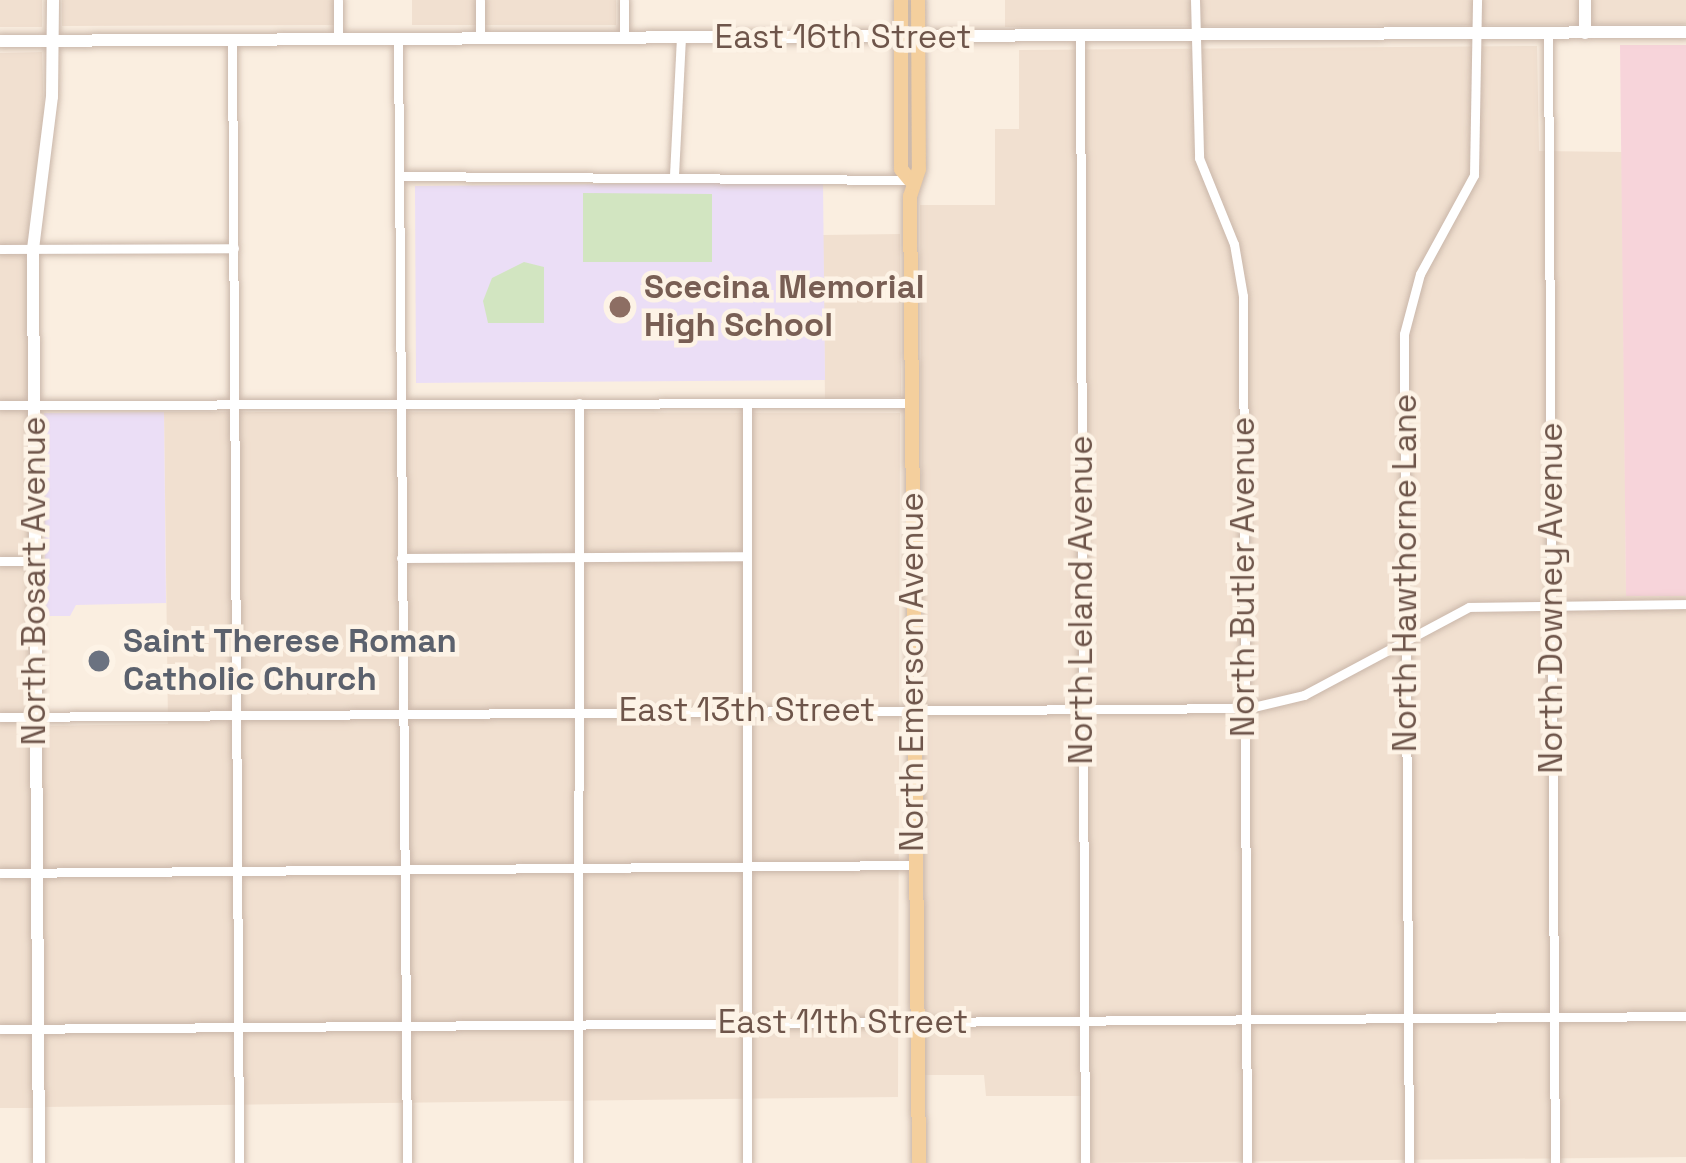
<!DOCTYPE html>
<html>
<head>
<meta charset="utf-8">
<style>
	body { margin:0 }
	#map { position:relative; width:1686px; height:1163px; overflow:hidden; background:#faeee0; font-family:"Space Grotesk",sans-serif }
	div>[style] { position:absolute }
	.residential>* { inset:0; background:#f1e0d0 }
	.education>* { inset:0; background:#ebdef6 }
	.medical>* { inset:0; background:#f7d4da }
	.green>* { inset:0; background:#d2e5c1 }
	.roads { filter:drop-shadow(0 0 3px #c9b6a9) drop-shadow(0 0 3px #c9b6a9) }
	.street>* { height:9px; margin:-4.5px; padding:0 4.5px; transform-origin:4.5px; border-radius:4.5px; background:#fff }
	.secondary>* { height:12px; margin:-6px; padding:0 6px; transform-origin:6px; border-radius:6px; background:#fff }
	.primary>* { height:14px; margin:-7px; padding:0 7px; transform-origin:7px; border-radius:7px; background:#f4cf9d }
	.dots>* { width:33px; height:33px; translate:-50% -50%; box-sizing:border-box; border:6px solid #fdf3e6; border-radius:50% }
	span { translate:-50% -50%; white-space:nowrap; text-align:center; line-height:1.15; -webkit-text-stroke:9px #fdf3e6; paint-order:stroke }
	.street-label { font-size:33px; color:#6e554a }
	.education-label { font-size:33px; color:#785e54; font-weight:700 }
	.left { translate:0 -50%; text-align:left }
	.worship-label { font-size:33px; color:#5b616d; font-weight:700 }
</style>
</head>
<body>
<div id="map">
	<div class="residential">
		<i style="clip-path:polygon(0 0,42px 0,42px 27px,0 27px)"></i>
		<i style="clip-path:polygon(62px 0,342px 0,342px 25px,62px 26px)"></i>
		<i style="clip-path:polygon(412px 0,616px 0,616px 25px,412px 25px)"></i>
		<i style="clip-path:polygon(1005px 0,1686px 0,1686px 24px,1005px 27px)"></i>
		<i style="clip-path:polygon(1537px 46px,1539px 151px,1622px 152px,1626px 596px,1686px 596px,1686px 1157px,1091px 1163px,1089px 1096px,986px 1096px,984px 1075px,925px 1075px,920px 205px,995px 205px,995px 129px,1019px 129px,1019px 50px)"></i>
		<i style="clip-path:polygon(42px 52px,44px 119px,29px 219px,33px 1108px,0 1108px,0 53px)"></i>
		<i style="clip-path:polygon(900px 234px,901px 397px,825px 399px,823px 235px)"></i>
		<i style="clip-path:polygon(164px 412px,900px 413px,898px 1097px,44px 1107px,42px 726px,168px 724px)"></i>
	</div>
	<div class="education">
		<i style="clip-path:polygon(823px 182px,825px 380px,416px 383px,415px 186px)"></i>
		<i style="clip-path:polygon(164px 412px,166px 603px,76px 605px,70px 616px,45px 616px,44px 413px)"></i>
	</div>
	<div class="medical">
		<i style="clip-path:polygon(1620px 45px,1686px 45px,1686px 596px,1626px 596px)"></i>
	</div>
	<div class="green">
		<i style="clip-path:polygon(583px 193px,712px 194px,712px 262px,583px 262px)"></i>
		<i style="clip-path:polygon(524px 262px,544px 267px,544px 323px,488px 323px,483px 301px,492px 278px)"></i>
	</div>
	<div class="roads">
		<div class="street">
			<i style="left:338px;top:0;width:40px;rotate:90deg"></i>
			<i style="left:480px;top:0;width:39px;rotate:90deg"></i>
			<i style="left:624px;top:0;width:39px;rotate:90deg"></i>
			<i style="left:1195px;top:0;width:158px;rotate:88.5deg"></i>
			<i style="left:1199px;top:158px;width:93px;rotate:67.9deg"></i>
			<i style="left:1234px;top:244px;width:53px;rotate:80.2deg"></i>
			<i style="left:1243px;top:296px;width:867px;rotate:89.74deg"></i>
			<i style="left:1548px;top:33px;width:1130px;rotate:89.65deg"></i>
			<i style="left:1080px;top:36px;width:1127px;rotate:89.75deg"></i>
			<i style="left:398px;top:39px;width:1124px;rotate:89.54deg"></i>
			<i style="left:232px;top:40px;width:1123px;rotate:89.64deg"></i>
			<i style="left:674px;top:175px;width:137px;rotate:-87.1deg"></i>
			<i style="left:400px;top:176px;width:510px;rotate:0.45deg"></i>
			<i style="left:0;top:249px;width:234px;rotate:-0.2deg"></i>
			<i style="left:0;top:405px;width:911px;rotate:-0.13deg"></i>
			<i style="left:401px;top:558px;width:343px;rotate:-0.3deg"></i>
			<i style="left:0;top:561px;width:35px"></i>
			<i style="left:0;top:717px;width:1249px;rotate:-0.41deg"></i>
			<i style="left:1249px;top:708px;width:57px;rotate:-13.3deg"></i>
			<i style="left:1304px;top:695px;width:187px;rotate:-28.1deg"></i>
			<i style="left:1469px;top:607px;width:217px;rotate:-0.8deg"></i>
			<i style="left:0;top:873px;width:914px;rotate:-0.5deg"></i>
			<i style="left:0;top:1029px;width:1686px;rotate:-0.44deg"></i>
			<i style="left:578px;top:1163px;width:760px;rotate:-89.92deg"></i>
			<i style="left:747px;top:1163px;width:760px;rotate:-90deg"></i>
			<i style="left:1409px;top:1163px;width:829px;rotate:-90.35deg"></i>
			<i style="left:1404px;top:334px;width:62px;rotate:-75.1deg"></i>
			<i style="left:1420px;top:274px;width:113px;rotate:-61.4deg"></i>
			<i style="left:1474px;top:175px;width:175px;rotate:-89deg"></i>
		</div>
		<div class="secondary">
			<i style="left:1585px;top:0;width:33px;rotate:90deg"></i>
			<i style="left:0;top:41px;width:1686px;rotate:-0.31deg"></i>
			<i style="left:39px;top:1163px;width:914px;rotate:-90.38deg"></i>
			<i style="left:33px;top:249px;width:153px;rotate:-82.9deg"></i>
			<i style="left:52px;top:97px;width:97px;rotate:-89.4deg"></i>
		</div>
		<div class="primary">
			<i style="left:901px;top:0;width:169px;rotate:90deg"></i>
			<i style="left:901px;top:169px;width:14px;rotate:51deg"></i>
			<i style="left:918px;top:0;width:169px;rotate:89.7deg"></i>
			<i style="left:919px;top:169px;width:28px;rotate:108deg"></i>
			<i style="left:910px;top:196px;width:967px;rotate:89.47deg"></i>
		</div>
	</div>
	<div class="dots">
		<i style="left:620px;top:307px;background:#8d6e63"></i>
		<i style="left:99px;top:661px;background:#6b7280"></i>
	</div>
	<div class="street-label">
		<span style="left:843px;top:38px">East 16th Street</span>
		<span style="left:1406px;top:573px;rotate:-90deg">North Hawthorne Lane</span>
		<span style="left:1244px;top:577px;rotate:-90deg">North Butler Avenue</span>
		<span style="left:35px;top:581px;rotate:-90deg">North Bosart Avenue</span>
		<span style="left:1552px;top:598px;rotate:-90deg">North Downey Avenue</span>
		<span style="left:1082px;top:600px;rotate:-90deg">North Leland Avenue</span>
		<span style="left:913px;top:672px;rotate:-90deg">North Emerson Avenue</span>
		<span style="left:747px;top:711px">East 13th Street</span>
		<span style="left:843px;top:1023px">East 11th Street</span>
	</div>
	<div class="education-label">
		<span class="left" style="left:644px;top:307px">Scecina Memorial<br>High School</span>
	</div>
	<div class="worship-label">
		<span class="left" style="left:123px;top:661px">Saint Therese Roman<br>Catholic Church</span>
	</div>
</div>
</body>
</html>
